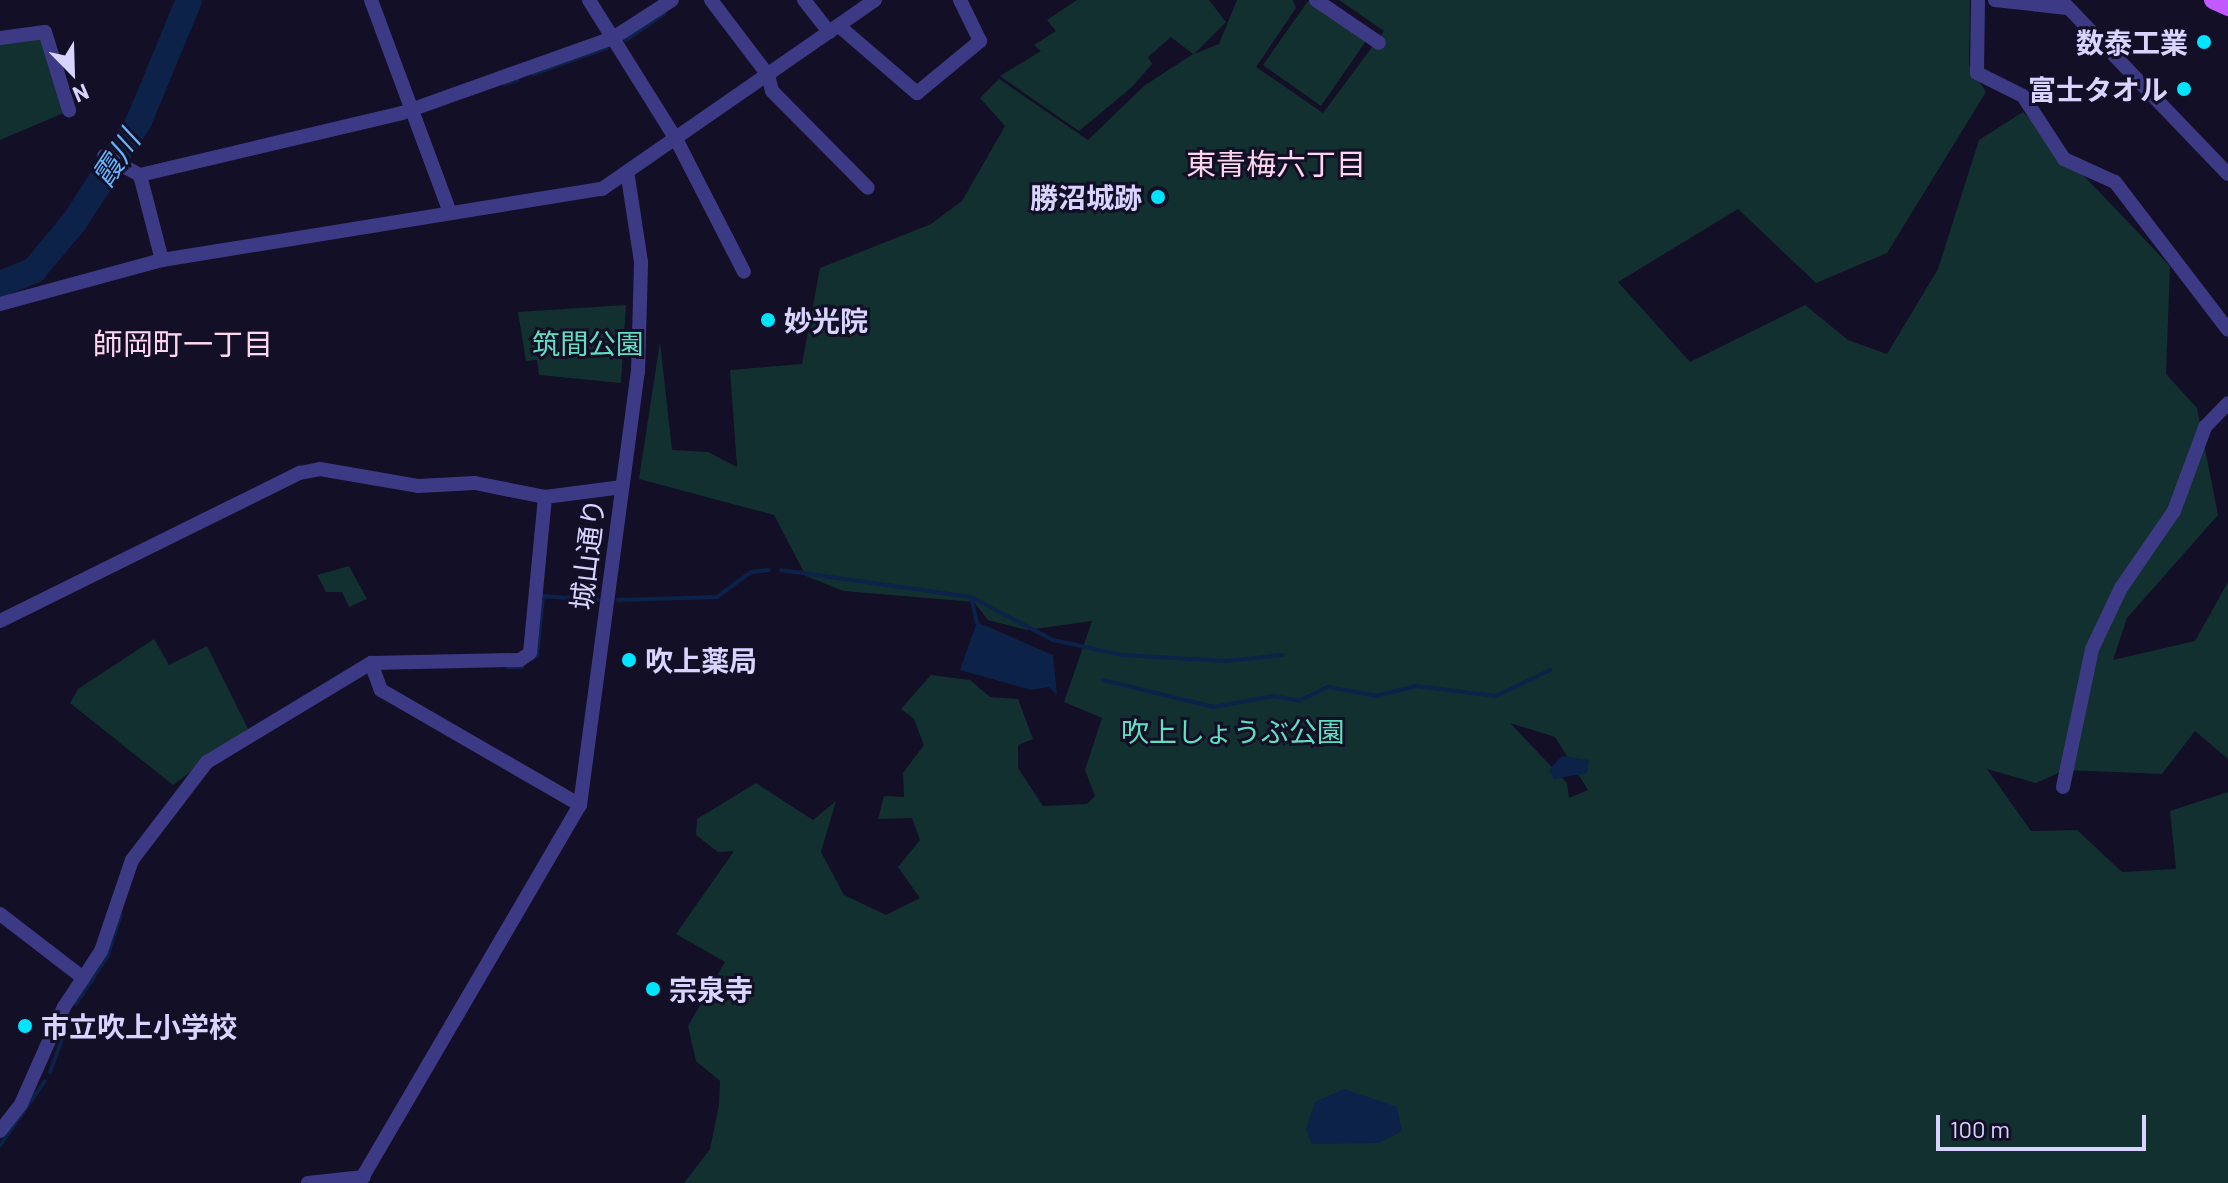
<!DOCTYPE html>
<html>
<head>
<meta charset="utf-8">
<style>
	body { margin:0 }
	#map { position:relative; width:2228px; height:1183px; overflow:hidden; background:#130f26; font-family:Barlow,"Noto Sans JP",sans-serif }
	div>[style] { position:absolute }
	.green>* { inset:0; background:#12302f }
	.water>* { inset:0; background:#0c2248 }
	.stream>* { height:4px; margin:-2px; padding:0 2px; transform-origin:2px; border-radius:2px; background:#0c2248 }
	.river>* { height:26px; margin:-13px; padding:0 13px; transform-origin:13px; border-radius:13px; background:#0c2248 }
	.minor>* { height:14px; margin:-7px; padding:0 7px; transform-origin:7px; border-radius:7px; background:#3d3a85 }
	.major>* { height:18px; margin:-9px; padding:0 9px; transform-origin:9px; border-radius:9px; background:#c25bff }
	.dots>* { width:22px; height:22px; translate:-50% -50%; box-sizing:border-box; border:4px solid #130f26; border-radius:50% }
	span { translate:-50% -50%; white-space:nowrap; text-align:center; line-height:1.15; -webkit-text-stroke:6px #130f26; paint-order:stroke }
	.poi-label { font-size:28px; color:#d9d4ff; font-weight:700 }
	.right { translate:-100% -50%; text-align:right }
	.left { translate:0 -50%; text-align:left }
	.park-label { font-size:28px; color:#5fe0c0 }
	.street-label { font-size:28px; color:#d9d4ff }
	.water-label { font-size:30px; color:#62b6ff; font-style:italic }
	.neighbourhood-label { font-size:30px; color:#ffd6f0 }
	.north { position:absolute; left:32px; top:32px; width:80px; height:80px; -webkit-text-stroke:6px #130f26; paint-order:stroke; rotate:157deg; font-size:22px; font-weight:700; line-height:32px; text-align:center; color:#d9d4ff }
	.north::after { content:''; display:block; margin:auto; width:28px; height:36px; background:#d9d4ff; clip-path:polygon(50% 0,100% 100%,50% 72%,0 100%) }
	.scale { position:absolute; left:1936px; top:1115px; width:210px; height:36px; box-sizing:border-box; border:4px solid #d9d4ff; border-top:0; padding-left:10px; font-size:24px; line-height:28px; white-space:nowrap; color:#d9d4ff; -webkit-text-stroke:6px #130f26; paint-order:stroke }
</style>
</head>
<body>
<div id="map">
	<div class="green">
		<i style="clip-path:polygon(evenodd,1077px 0,1209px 0,1226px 22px,1194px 54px,1219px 44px,1237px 0,1293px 0,1296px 8px,1256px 67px,1323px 113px,1384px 31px,1339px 0,1970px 0,1969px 65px,1986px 92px,1887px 253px,1816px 283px,1738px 209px,1618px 282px,1690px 362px,1805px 305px,1848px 340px,1887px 354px,1938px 269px,1979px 140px,2023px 112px,2170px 266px,2166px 374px,2197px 408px,2218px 515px,2127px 618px,2113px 660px,2195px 641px,2228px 582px,2228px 759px,2195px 731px,2162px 774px,2065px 770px,2036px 783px,1987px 769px,2031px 831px,2077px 830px,2122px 872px,2176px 869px,2170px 811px,2228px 792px,2228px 1183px,684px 1183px,710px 1149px,719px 1105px,720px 1081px,696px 1061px,688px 1026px,725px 962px,676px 934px,734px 851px,718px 852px,696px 835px,697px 819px,756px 783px,813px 820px,836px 801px,821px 852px,844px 895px,886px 915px,920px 898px,898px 867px,920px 840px,912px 818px,878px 819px,884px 796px,904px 797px,903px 773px,924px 745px,914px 719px,901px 709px,931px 675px,970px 680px,990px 697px,1018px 699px,1033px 739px,1018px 745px,1018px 768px,1043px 806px,1087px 804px,1095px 796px,1085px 770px,1102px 718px,1064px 702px,1092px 621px,1027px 630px,988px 620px,974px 602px,843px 591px,806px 576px,774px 515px,639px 479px,660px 342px,672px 450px,708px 452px,737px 467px,730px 370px,802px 364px,820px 268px,931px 224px,962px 201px,1005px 126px,980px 98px,999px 79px,1088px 140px,1144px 86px,1193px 54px,1171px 37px,1148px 57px,1152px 64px,1132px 87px,1079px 131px,1000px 76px,1041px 51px,1034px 45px,1056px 31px,1047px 20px,1077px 0,1510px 723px,1555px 737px,1588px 790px,1569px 798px,1567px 783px,1510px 723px)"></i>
		<i style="clip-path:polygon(1308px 1px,1366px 41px,1321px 106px,1263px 65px)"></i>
		<i style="clip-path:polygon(40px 38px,66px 112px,0 140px,0 44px)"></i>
		<i style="clip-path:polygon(626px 305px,621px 383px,539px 375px,537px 360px,526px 361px,518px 312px)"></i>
		<i style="clip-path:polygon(349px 566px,367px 599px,349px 607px,342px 592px,326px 592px,317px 575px)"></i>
		<i style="clip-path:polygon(154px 639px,169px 665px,207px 646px,248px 729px,173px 785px,70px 703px,78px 689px)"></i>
	</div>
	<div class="water">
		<i style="clip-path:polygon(977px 622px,1053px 655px,1057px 695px,1049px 687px,1031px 690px,960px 670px)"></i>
		<i style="clip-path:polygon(1562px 756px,1589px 760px,1587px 773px,1554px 779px,1549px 770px)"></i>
		<i style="clip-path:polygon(1344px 1089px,1397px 1107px,1402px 1131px,1379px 1143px,1312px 1144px,1306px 1129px,1315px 1102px)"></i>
	</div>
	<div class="stream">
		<i style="left:626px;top:40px;width:47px;rotate:-34.7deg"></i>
		<i style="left:533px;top:74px;width:78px;rotate:-19.4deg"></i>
		<i style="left:504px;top:84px;width:14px;rotate:-17deg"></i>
		<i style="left:781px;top:570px;width:192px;rotate:8.1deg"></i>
		<i style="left:971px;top:597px;width:93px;rotate:27.7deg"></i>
		<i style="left:1053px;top:640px;width:71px;rotate:12.3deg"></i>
		<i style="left:1122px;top:655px;width:104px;rotate:3.3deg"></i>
		<i style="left:1226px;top:661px;width:57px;rotate:-6deg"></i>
		<i style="left:971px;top:597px;width:26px;rotate:77deg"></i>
		<i style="left:618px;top:600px;width:99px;rotate:-1.7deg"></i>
		<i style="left:717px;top:597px;width:42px;rotate:-36.3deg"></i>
		<i style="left:751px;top:572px;width:18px;rotate:-6deg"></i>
		<i style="left:537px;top:656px;width:60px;rotate:-84.3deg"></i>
		<i style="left:543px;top:596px;width:56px;rotate:4.1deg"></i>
		<i style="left:508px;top:667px;width:14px"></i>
		<i style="left:1103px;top:680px;width:114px;rotate:13.7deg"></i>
		<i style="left:1214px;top:707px;width:61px;rotate:-10.4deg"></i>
		<i style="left:1274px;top:696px;width:25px;rotate:11deg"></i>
		<i style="left:1299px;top:701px;width:32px;rotate:-26deg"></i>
		<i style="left:1328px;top:687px;width:50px;rotate:10.4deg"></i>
		<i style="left:1377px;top:696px;width:40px;rotate:-14.4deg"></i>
		<i style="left:1416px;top:686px;width:81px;rotate:7.1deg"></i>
		<i style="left:1496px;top:696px;width:60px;rotate:-25.7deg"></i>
		<i style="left:76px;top:1004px;width:56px;rotate:-56.6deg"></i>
		<i style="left:107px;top:957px;width:45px;rotate:-72deg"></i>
		<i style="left:50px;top:1072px;width:58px;rotate:-69.7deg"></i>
		<i style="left:0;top:1145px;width:78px;rotate:-54.9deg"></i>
	</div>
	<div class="river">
		<i style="left:0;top:284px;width:37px;rotate:-22deg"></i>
		<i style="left:34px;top:270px;width:64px;rotate:-50.1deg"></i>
		<i style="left:75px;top:221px;width:119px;rotate:-57.4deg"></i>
		<i style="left:139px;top:121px;width:131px;rotate:-67.5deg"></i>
	</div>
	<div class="minor">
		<i style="left:371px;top:0;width:226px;rotate:69.6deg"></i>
		<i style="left:589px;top:0;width:164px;rotate:58deg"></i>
		<i style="left:676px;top:139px;width:149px;rotate:62.9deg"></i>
		<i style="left:711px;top:0;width:94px;rotate:52.8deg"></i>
		<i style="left:768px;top:75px;width:16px;rotate:76deg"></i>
		<i style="left:772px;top:91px;width:136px;rotate:45.3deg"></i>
		<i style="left:804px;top:0;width:41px;rotate:52deg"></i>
		<i style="left:1316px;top:0;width:76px;rotate:34.3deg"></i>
		<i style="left:1978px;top:0;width:73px;rotate:90.8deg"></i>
		<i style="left:1977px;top:73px;width:51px;rotate:26.6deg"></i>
		<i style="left:2023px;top:96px;width:75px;rotate:56.9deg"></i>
		<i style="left:2064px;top:159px;width:56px;rotate:24.3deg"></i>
		<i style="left:2115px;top:182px;width:186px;rotate:52.6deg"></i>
		<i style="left:1995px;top:0;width:73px;rotate:6.3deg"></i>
		<i style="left:2061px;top:0;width:241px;rotate:46.2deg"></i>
		<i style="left:839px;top:26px;width:103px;rotate:40.7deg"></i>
		<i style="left:917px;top:93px;width:82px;rotate:-39.5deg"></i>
		<i style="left:980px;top:41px;width:46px;rotate:-116deg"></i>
		<i style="left:0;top:38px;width:45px;rotate:-7.6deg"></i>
		<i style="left:45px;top:32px;width:82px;rotate:72.9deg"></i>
		<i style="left:104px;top:156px;width:41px;rotate:27.8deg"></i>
		<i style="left:140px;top:175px;width:269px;rotate:-13.3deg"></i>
		<i style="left:402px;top:113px;width:224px;rotate:-19.6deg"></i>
		<i style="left:613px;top:38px;width:70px;rotate:-32.8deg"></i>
		<i style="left:140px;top:175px;width:88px;rotate:75.5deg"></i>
		<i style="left:0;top:304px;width:168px;rotate:-15.2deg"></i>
		<i style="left:162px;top:260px;width:446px;rotate:-9.2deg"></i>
		<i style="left:602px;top:189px;width:332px;rotate:-34.7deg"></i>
		<i style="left:0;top:621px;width:335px;rotate:-26.3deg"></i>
		<i style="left:300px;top:473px;width:20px;rotate:-11deg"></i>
		<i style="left:320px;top:469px;width:99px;rotate:9.8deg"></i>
		<i style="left:418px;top:486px;width:57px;rotate:-3deg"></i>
		<i style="left:475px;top:483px;width:71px;rotate:11.3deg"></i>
		<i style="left:545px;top:497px;width:78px;rotate:-7.4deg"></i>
		<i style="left:371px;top:663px;width:29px;rotate:70deg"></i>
		<i style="left:381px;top:690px;width:230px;rotate:30deg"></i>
		<i style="left:2063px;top:787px;width:141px;rotate:-78.1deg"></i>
		<i style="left:2092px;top:649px;width:68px;rotate:-64.6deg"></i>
		<i style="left:2121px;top:588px;width:93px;rotate:-55.5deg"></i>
		<i style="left:2174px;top:511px;width:90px;rotate:-69.7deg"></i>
		<i style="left:2205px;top:427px;width:33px;rotate:-46deg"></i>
		<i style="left:0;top:914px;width:105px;rotate:37.6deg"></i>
		<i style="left:0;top:1131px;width:34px;rotate:-52deg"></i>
		<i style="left:21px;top:1104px;width:106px;rotate:-66.1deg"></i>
		<i style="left:64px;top:1007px;width:67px;rotate:-56.5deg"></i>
		<i style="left:101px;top:951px;width:96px;rotate:-71.2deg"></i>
		<i style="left:132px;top:860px;width:123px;rotate:-52.6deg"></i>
		<i style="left:207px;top:762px;width:192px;rotate:-31.1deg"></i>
		<i style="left:371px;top:663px;width:149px;rotate:-1.2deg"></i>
		<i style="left:520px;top:660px;width:12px;rotate:-35deg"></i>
		<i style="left:530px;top:653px;width:157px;rotate:-84.5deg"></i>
		<i style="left:308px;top:1183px;width:56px;rotate:-6.1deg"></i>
		<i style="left:359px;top:1183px;width:438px;rotate:-59.7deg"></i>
		<i style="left:580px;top:805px;width:437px;rotate:-82.4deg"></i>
		<i style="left:638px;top:372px;width:110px;rotate:-88.4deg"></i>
		<i style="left:641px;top:262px;width:86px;rotate:-98.7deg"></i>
	</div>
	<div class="major">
		<i style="left:2213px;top:0;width:17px;rotate:25deg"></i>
	</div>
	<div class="dots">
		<i style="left:2204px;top:42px;background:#00e5ff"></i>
		<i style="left:2184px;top:89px;background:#00e5ff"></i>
		<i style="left:1158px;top:197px;background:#00e5ff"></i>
		<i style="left:768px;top:320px;background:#00e5ff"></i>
		<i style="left:629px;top:660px;background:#00e5ff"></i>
		<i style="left:653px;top:989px;background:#00e5ff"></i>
		<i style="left:25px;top:1026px;background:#00e5ff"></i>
	</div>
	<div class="poi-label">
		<span class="right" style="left:2188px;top:42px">数泰工業</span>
		<span class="right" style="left:2168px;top:89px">富士タオル</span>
		<span class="right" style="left:1142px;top:197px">勝沼城跡</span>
		<span class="left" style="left:784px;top:320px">妙光院</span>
		<span class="left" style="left:645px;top:660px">吹上薬局</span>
		<span class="left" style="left:669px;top:989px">宗泉寺</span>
		<span class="left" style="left:41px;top:1026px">市立吹上小学校</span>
	</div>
	<div class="park-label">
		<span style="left:588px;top:343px">筑間公園</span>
		<span style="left:1233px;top:731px">吹上しょうぶ公園</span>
	</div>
	<div class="street-label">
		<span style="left:587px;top:554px;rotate:-83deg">城山通り</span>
	</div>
	<div class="water-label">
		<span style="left:115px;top:158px;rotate:-57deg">霞川</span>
	</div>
	<div class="neighbourhood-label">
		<span style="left:1276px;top:163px">東青梅六丁目</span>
		<span style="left:183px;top:343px">師岡町一丁目</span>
	</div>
	<div class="north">N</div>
	<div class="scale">100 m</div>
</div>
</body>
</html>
